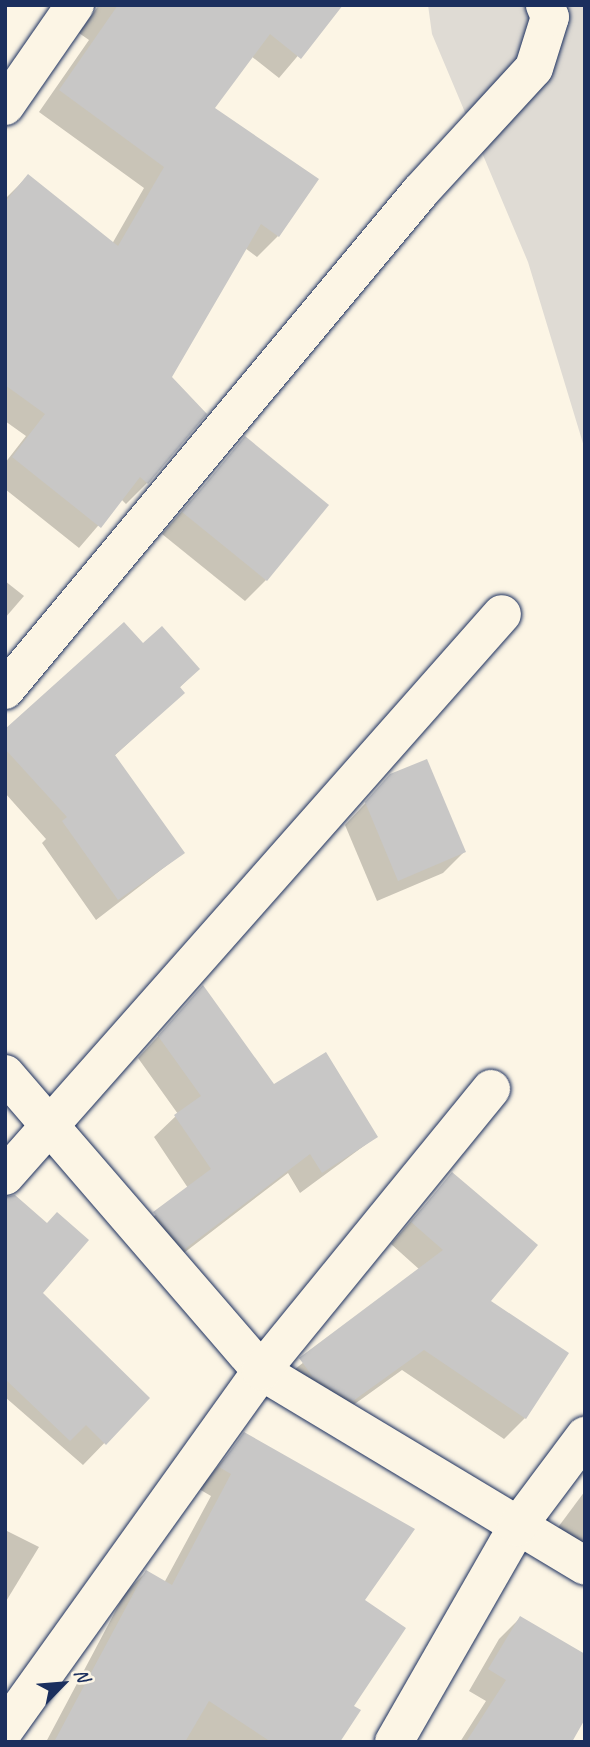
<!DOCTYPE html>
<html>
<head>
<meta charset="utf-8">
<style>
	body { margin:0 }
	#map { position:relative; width:590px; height:1747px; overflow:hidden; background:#fcf5e5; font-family:Caveat,sans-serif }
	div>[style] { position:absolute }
	.green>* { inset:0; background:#dfdbd4 }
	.shadow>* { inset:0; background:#0003 }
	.building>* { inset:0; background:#c8c7c6 }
	.roads { filter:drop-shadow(0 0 2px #1b2f5e) drop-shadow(0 0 2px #1b2f5e) }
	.minor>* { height:38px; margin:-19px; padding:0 19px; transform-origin:19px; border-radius:19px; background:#fcf5e5 }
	span { translate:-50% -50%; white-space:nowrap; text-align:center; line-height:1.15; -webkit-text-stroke:7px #fcf5e5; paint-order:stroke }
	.frame { position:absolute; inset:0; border:7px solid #1b2f5e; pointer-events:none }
	.north { position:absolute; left:28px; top:1649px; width:70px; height:70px; -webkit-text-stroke:5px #fcf5e5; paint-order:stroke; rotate:65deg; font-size:19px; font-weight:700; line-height:28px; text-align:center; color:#1b2f5e }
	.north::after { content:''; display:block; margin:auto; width:24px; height:32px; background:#1b2f5e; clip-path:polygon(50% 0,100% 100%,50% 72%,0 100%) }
</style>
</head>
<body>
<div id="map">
	<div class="green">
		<i style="clip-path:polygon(428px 5px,585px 5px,585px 450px,528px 262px,432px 34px)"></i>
	</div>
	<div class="shadow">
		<i style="clip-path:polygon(99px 5px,341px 5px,279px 78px,251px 56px,212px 108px,278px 236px,257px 257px,245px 248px,170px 377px,147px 483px,126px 504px,121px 499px,79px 548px,5px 489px,5px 463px,26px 436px,5px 421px,5px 199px,28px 176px,112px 244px,144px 188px,39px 112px,89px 40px,79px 33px)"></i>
		<i style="clip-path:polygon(245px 439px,266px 580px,245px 601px,162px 534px)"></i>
		<i style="clip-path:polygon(5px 581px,24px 596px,5px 618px)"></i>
		<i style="clip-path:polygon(142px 646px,198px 669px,179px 688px,183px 693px,113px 757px,183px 853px,96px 920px,42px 843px,46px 839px,5px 793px,5px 731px)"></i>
		<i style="clip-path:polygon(391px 776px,464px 852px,443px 873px,377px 901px,345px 825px)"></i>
		<i style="clip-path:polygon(203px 988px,274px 1087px,376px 1137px,300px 1193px,288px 1173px,163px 1269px,133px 1234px,188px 1188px,154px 1137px,178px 1114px,138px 1058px)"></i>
		<i style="clip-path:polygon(452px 1174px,525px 1418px,504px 1439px,402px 1370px,331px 1421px,280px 1381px,420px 1270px,391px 1244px)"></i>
		<i style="clip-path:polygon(5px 1208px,41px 1294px,148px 1398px,83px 1465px,5px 1397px)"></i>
		<i style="clip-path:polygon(245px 1434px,362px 1601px,338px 1742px,46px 1742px,125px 1593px,146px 1572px,164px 1583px,211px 1496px,199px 1489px)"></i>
		<i style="clip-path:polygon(585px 1491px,585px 1551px,556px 1530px)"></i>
		<i style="clip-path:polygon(5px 1530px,39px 1547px,5px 1603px)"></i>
		<i style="clip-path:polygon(520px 1618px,565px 1742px,460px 1742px,486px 1701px,469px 1691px,499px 1639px)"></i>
	</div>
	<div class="building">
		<i style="clip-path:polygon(118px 5px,343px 5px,301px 59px,270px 34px,215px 108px,319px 179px,279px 237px,261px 224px,172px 377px,207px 414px,148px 484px,140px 477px,101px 528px,12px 457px,45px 414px,5px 385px,5px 202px,28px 174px,118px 246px,164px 167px,59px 90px)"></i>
		<i style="clip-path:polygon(245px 436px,329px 505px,267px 581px,182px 512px)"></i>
		<i style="clip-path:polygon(124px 622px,143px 643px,162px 626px,200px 669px,180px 687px,185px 693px,115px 755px,185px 853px,118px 900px,62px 821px,67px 817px,5px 749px,5px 729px)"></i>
		<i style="clip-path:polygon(427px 759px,466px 852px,398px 881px,365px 802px,390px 774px)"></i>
		<i style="clip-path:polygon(203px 985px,274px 1084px,326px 1052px,378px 1137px,322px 1173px,310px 1154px,185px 1249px,153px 1212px,211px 1169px,174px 1115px,201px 1096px,158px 1036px)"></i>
		<i style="clip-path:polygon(452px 1172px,538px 1245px,491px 1301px,569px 1353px,526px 1419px,424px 1350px,353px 1401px,313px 1377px,299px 1358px,443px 1250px,411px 1222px)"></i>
		<i style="clip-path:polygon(15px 1195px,47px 1223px,57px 1212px,89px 1240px,43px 1293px,150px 1398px,106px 1445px,86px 1425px,70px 1441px,5px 1379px,5px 1197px)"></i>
		<i style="clip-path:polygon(244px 1432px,415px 1529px,365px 1600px,406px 1628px,354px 1706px,361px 1710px,340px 1742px,271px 1742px,209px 1701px,185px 1742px,54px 1742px,146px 1570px,172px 1585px,231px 1474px,219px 1467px)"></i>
		<i style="clip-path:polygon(520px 1616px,585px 1654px,585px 1719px,572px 1742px,466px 1742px,506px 1680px,488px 1669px)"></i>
	</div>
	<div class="roads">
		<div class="minor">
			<i style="left:5px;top:106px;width:123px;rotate:-55.3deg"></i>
			<i style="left:5px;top:690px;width:648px;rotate:-50.19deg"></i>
			<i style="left:420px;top:192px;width:168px;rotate:-47.4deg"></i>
			<i style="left:534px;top:68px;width:53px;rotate:-72.6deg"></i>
			<i style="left:550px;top:17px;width:13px;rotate:-113deg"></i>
			<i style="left:5px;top:1074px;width:392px;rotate:49.2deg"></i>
			<i style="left:261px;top:1371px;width:378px;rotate:31deg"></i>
			<i style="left:5px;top:1176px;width:750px;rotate:-48.51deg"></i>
			<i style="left:5px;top:1729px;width:440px;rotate:-54.4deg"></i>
			<i style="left:261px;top:1371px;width:364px;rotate:-50.8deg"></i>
			<i style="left:394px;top:1742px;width:248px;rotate:-60.2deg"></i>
			<i style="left:517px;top:1527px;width:114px;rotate:-53.2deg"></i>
		</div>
	</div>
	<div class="frame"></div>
	<div class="north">N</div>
</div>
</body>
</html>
